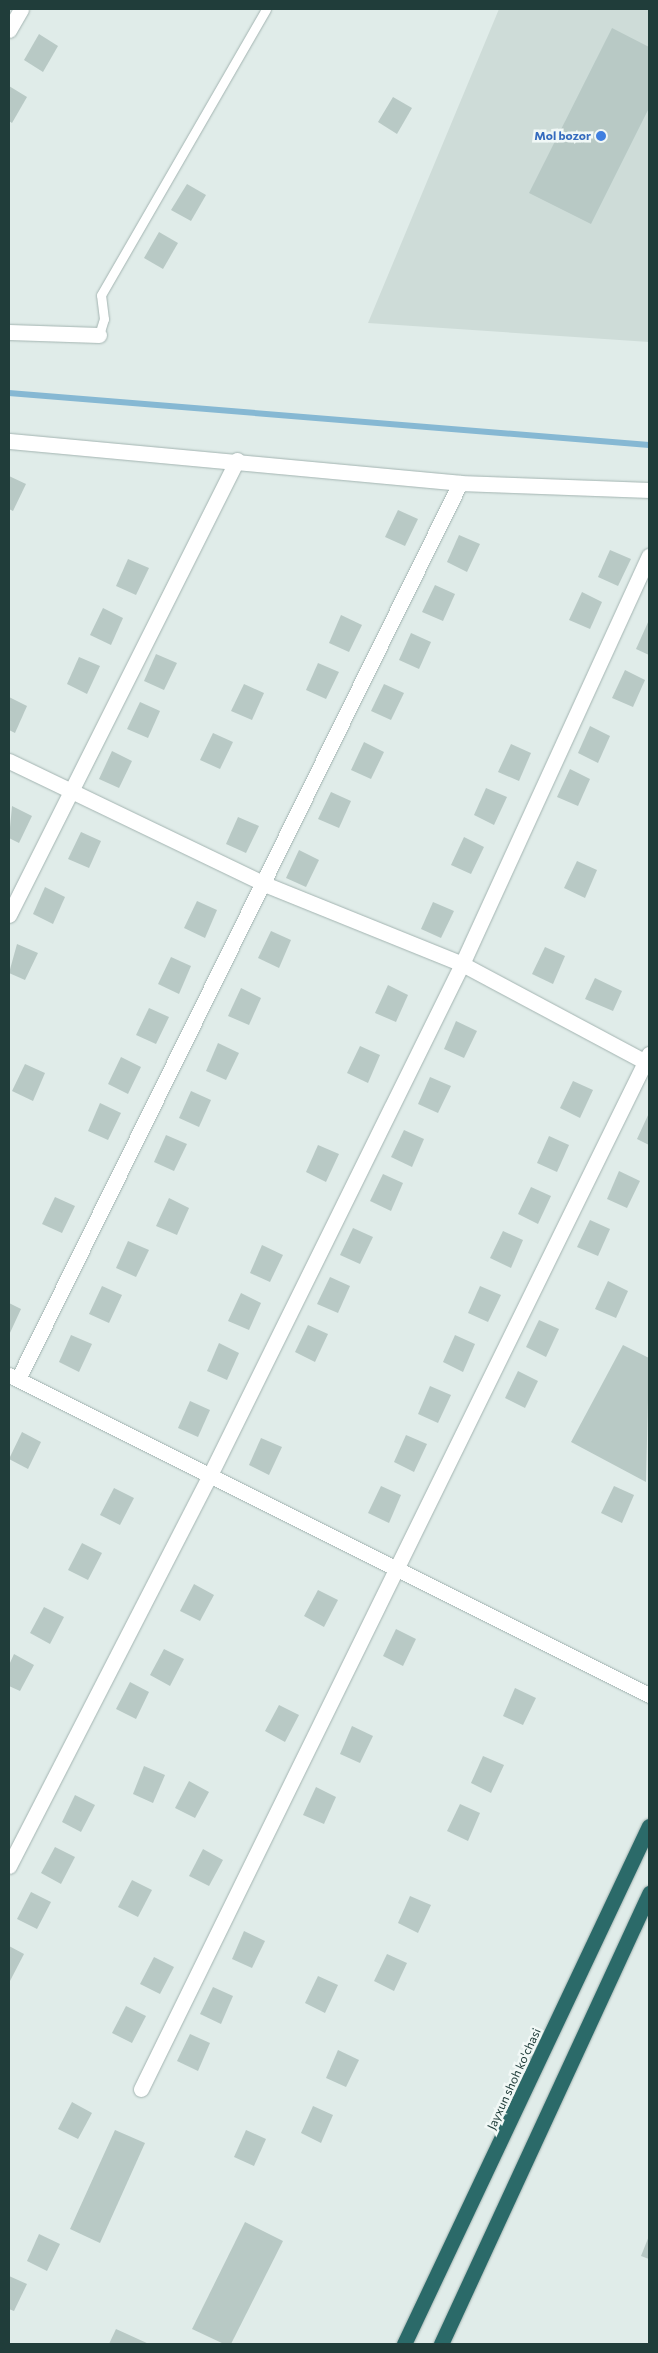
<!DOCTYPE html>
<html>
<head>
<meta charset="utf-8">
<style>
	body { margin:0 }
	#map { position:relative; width:658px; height:2353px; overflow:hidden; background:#e0ece9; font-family:Commissioner,sans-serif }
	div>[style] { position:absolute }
	.built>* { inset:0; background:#cedcd8 }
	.stream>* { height:5.5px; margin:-2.75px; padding:0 2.75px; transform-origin:2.75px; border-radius:2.75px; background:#86b8d3 }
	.building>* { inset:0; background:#b8c9c5 }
	.roads { filter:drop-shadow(0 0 1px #a3b4b1) drop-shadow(0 0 1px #a3b4b1) }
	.lane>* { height:9px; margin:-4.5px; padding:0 4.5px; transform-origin:4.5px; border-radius:4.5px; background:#fff }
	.street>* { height:15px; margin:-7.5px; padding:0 7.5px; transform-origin:7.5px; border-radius:7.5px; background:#fff }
	.highway>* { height:15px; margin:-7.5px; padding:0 7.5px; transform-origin:7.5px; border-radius:7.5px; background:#2b6a69 }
	.dots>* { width:14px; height:14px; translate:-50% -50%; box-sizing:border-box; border:2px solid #f1f8f6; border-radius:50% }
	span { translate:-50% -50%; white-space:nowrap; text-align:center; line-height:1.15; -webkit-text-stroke:5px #f1f8f6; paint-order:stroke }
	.shop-label { font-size:12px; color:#366cbe; font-weight:700 }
	.right { translate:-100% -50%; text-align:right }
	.street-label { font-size:12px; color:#203d3a }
	.frame { position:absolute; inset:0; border:10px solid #203d3a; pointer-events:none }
</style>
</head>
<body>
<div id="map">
	<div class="built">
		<i style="clip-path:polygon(499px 9px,649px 9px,649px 342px,368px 323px)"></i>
	</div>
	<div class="stream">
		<i style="left:9px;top:393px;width:642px;rotate:4.65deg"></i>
	</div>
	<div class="building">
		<i style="clip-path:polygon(612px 28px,649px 47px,649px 108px,591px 224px,529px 193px)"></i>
		<i style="clip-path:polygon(39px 34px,58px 46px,43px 72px,24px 60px)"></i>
		<i style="clip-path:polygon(9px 86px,27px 97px,12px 123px,9px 121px)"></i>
		<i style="clip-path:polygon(393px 97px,412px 108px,397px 134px,378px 122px)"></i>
		<i style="clip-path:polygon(187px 184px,206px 195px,191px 221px,171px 210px)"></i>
		<i style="clip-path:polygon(159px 232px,178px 243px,163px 269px,144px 258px)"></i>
		<i style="clip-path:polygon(9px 476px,26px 484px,13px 511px,9px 509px)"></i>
		<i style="clip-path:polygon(398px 510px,418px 519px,405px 546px,385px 537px)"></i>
		<i style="clip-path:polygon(459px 535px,480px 544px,467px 572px,447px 562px)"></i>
		<i style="clip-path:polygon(610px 550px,631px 559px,618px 586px,598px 577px)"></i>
		<i style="clip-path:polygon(128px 559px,149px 568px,136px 595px,116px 586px)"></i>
		<i style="clip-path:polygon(435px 585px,455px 594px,443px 621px,422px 612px)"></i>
		<i style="clip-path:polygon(582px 592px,602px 602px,590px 629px,569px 620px)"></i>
		<i style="clip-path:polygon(103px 608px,123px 618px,111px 645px,90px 635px)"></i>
		<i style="clip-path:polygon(341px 615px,362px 625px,349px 652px,329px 643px)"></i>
		<i style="clip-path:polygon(649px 620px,649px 655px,636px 649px)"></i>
		<i style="clip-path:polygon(411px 633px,431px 642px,419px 669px,399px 660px)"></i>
		<i style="clip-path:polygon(156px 654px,177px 663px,164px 690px,144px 681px)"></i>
		<i style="clip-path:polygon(79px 657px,100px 666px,87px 694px,67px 684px)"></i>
		<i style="clip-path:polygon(318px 663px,339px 672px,326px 699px,306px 690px)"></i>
		<i style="clip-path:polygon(625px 670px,645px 680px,633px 707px,612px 698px)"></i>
		<i style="clip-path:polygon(244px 684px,264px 693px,252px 720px,231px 711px)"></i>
		<i style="clip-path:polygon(384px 684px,404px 693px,391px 720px,371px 711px)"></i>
		<i style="clip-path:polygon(9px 697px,27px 706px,15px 733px,9px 730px)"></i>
		<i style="clip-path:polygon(140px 702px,160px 711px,148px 738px,127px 729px)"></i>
		<i style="clip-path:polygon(590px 726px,610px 736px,598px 763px,578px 753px)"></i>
		<i style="clip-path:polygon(213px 733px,233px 742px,220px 769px,200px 760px)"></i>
		<i style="clip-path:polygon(364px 742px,384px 752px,371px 779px,351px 770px)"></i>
		<i style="clip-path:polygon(511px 744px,531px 753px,519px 781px,498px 772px)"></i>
		<i style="clip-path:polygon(112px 751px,132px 761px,119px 788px,99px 779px)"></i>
		<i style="clip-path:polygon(570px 769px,590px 779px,578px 806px,557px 797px)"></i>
		<i style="clip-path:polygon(486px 788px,507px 797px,494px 825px,474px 815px)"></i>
		<i style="clip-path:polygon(331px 792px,351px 801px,339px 828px,318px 819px)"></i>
		<i style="clip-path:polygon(12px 806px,32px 816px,19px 843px,9px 838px)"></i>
		<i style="clip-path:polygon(238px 817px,259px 826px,246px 853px,226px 844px)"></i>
		<i style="clip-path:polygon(81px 832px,101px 841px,89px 868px,68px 859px)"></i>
		<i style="clip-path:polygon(464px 837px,484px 847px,471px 874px,451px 865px)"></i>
		<i style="clip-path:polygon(299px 850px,319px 860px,306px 887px,286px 878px)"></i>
		<i style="clip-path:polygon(577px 861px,597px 870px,585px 898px,564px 888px)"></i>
		<i style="clip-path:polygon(45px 887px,65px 897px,53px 924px,33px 914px)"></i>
		<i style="clip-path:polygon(197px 901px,217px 910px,205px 938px,184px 928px)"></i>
		<i style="clip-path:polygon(433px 902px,454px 911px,441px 938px,421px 929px)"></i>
		<i style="clip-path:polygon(271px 931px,291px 940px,279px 968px,258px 958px)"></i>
		<i style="clip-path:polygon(17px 944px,38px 953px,25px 980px,9px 973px)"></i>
		<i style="clip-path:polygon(545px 947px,565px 956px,553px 984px,532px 974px)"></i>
		<i style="clip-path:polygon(171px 957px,191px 966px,179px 994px,158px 984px)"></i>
		<i style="clip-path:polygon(595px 978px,622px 991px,613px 1011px,585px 999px)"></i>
		<i style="clip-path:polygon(388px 985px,408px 995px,396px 1022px,375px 1013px)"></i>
		<i style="clip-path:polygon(241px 988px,261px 998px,249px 1025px,228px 1016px)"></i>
		<i style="clip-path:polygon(149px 1008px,169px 1017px,156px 1044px,136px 1035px)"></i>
		<i style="clip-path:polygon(456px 1021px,477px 1031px,464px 1058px,444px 1049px)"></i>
		<i style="clip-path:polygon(218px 1043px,239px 1053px,226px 1080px,206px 1071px)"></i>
		<i style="clip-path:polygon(360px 1046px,380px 1055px,368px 1083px,347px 1073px)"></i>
		<i style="clip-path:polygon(121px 1057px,141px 1067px,128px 1094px,108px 1084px)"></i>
		<i style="clip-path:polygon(25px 1064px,45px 1073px,33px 1101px,12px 1091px)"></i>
		<i style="clip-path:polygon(430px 1077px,451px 1086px,438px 1113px,418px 1104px)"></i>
		<i style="clip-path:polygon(573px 1081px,593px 1090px,580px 1118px,560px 1108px)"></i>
		<i style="clip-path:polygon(191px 1091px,211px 1100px,199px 1127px,179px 1118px)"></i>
		<i style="clip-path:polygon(100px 1103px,121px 1113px,108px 1140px,88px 1131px)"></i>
		<i style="clip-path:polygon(649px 1113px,649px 1145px,637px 1139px)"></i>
		<i style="clip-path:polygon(404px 1130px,424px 1139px,412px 1167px,391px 1157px)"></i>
		<i style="clip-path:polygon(166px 1135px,187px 1144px,174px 1171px,154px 1162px)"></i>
		<i style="clip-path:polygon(549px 1136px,569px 1145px,557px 1172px,537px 1163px)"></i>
		<i style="clip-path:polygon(318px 1145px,339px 1154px,326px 1182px,306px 1172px)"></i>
		<i style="clip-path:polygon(619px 1171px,640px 1181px,627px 1208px,607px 1199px)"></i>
		<i style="clip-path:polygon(383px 1174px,403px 1183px,391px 1211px,370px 1201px)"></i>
		<i style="clip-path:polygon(531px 1187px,551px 1196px,538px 1224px,518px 1214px)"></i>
		<i style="clip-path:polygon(55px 1197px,75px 1206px,62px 1233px,42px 1224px)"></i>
		<i style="clip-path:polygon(169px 1198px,189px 1208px,177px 1235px,156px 1226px)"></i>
		<i style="clip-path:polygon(590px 1220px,610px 1229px,598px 1256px,577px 1247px)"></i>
		<i style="clip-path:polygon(353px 1228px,373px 1237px,360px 1264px,340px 1255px)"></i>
		<i style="clip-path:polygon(503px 1231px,523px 1240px,511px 1268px,490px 1258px)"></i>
		<i style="clip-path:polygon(128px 1241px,149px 1250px,136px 1277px,116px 1268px)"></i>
		<i style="clip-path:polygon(262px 1245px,283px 1255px,270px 1282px,250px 1273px)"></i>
		<i style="clip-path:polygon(330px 1277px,350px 1286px,338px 1313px,317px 1304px)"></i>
		<i style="clip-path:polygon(608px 1281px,628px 1291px,616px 1318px,595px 1309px)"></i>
		<i style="clip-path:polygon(102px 1286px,122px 1295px,109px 1323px,89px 1314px)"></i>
		<i style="clip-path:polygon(480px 1286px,501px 1295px,488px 1322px,468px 1313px)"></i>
		<i style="clip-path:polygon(241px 1293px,261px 1303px,249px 1330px,228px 1321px)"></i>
		<i style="clip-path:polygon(9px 1303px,21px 1309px,9px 1335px)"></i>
		<i style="clip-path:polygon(539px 1320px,559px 1329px,546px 1357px,526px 1347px)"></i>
		<i style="clip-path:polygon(308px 1325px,328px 1334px,315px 1362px,295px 1352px)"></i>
		<i style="clip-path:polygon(71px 1335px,92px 1344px,79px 1372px,59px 1362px)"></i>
		<i style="clip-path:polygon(455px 1335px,475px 1344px,463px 1372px,443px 1362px)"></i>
		<i style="clip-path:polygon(219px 1343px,239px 1353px,227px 1380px,207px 1371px)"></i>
		<i style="clip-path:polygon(623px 1345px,649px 1358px,646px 1482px,571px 1442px)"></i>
		<i style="clip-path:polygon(518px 1371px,538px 1381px,525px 1408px,505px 1398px)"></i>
		<i style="clip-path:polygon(430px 1386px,451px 1395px,438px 1423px,418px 1414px)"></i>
		<i style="clip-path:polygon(190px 1401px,210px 1410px,198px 1437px,178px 1428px)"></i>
		<i style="clip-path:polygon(22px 1432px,41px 1442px,28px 1469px,9px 1459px)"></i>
		<i style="clip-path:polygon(406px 1435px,427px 1444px,414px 1472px,394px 1462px)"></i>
		<i style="clip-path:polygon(261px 1438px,282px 1447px,269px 1475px,249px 1465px)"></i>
		<i style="clip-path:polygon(381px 1486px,401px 1495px,389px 1523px,368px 1513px)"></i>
		<i style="clip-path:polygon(614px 1486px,634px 1495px,622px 1523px,601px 1513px)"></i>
		<i style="clip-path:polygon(114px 1488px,134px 1498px,120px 1525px,100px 1515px)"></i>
		<i style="clip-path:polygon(82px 1543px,102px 1553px,88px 1580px,68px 1570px)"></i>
		<i style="clip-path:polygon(194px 1584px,214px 1595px,200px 1621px,180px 1611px)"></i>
		<i style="clip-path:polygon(318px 1590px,338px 1600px,324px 1627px,304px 1616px)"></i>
		<i style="clip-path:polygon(44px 1607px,64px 1617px,50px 1644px,30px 1633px)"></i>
		<i style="clip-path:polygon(396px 1629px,416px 1639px,403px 1666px,383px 1656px)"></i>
		<i style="clip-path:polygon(164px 1649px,184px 1659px,170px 1686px,150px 1675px)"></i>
		<i style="clip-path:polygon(14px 1654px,34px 1665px,20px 1691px,9px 1686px,9px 1665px)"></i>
		<i style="clip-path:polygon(130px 1682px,149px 1692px,136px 1719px,116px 1709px)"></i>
		<i style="clip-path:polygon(515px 1688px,536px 1698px,523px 1725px,503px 1716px)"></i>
		<i style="clip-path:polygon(279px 1705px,299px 1715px,285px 1742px,265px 1731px)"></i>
		<i style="clip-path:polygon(352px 1726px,373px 1736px,360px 1763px,340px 1754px)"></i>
		<i style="clip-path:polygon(483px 1756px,504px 1765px,491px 1793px,471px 1783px)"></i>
		<i style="clip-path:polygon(144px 1766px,165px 1775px,153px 1803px,133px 1794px)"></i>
		<i style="clip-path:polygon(189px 1781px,209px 1792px,195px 1818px,175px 1808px)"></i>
		<i style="clip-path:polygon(316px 1787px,336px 1797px,324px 1824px,303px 1815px)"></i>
		<i style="clip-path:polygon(75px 1795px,95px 1805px,81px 1832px,62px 1822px)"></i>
		<i style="clip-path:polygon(460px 1804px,480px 1813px,468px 1841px,447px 1831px)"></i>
		<i style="clip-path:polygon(55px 1847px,75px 1857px,61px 1884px,41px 1873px)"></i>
		<i style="clip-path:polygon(203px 1849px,223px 1860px,209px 1886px,189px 1876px)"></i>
		<i style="clip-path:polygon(132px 1880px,152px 1890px,138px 1917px,118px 1907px)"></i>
		<i style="clip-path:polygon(31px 1892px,51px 1902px,37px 1929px,17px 1919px)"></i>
		<i style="clip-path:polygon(410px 1896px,431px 1905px,418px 1933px,398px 1923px)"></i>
		<i style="clip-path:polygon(244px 1931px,265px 1941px,252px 1968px,232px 1959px)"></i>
		<i style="clip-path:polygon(9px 1946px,24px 1954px,10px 1981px,9px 1980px)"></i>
		<i style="clip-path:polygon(387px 1954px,407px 1963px,394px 1991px,374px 1981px)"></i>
		<i style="clip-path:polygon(154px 1957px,174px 1967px,160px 1994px,140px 1984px)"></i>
		<i style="clip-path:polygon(318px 1976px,338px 1985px,325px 2013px,305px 2003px)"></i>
		<i style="clip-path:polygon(213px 1987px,233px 1996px,221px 2024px,200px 2014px)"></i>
		<i style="clip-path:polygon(126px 2006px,146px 2016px,132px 2043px,112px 2033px)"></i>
		<i style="clip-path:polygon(190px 2034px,210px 2043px,198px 2071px,177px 2061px)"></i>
		<i style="clip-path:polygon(338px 2050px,359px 2060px,346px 2087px,326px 2078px)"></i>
		<i style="clip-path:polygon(72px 2102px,92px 2113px,78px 2139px,58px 2129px)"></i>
		<i style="clip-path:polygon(313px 2106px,333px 2115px,321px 2143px,301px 2133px)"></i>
		<i style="clip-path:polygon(115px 2130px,145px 2143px,100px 2243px,70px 2229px)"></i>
		<i style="clip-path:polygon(246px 2130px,266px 2139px,254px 2166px,234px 2157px)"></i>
		<i style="clip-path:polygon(245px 2222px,283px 2241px,231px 2344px,224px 2344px,192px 2329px)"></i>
		<i style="clip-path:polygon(39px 2234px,60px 2244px,47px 2271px,27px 2261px)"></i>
		<i style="clip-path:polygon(649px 2236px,649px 2259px,641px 2256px)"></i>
		<i style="clip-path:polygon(9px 2276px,27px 2284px,14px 2311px,9px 2309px)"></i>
		<i style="clip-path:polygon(116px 2329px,149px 2344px,109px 2344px)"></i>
	</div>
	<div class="roads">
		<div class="lane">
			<i style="left:99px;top:335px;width:17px;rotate:-73deg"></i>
			<i style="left:104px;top:319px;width:24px;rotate:-97deg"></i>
			<i style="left:101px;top:295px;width:330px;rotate:-60deg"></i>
		</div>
		<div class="street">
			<i style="left:9px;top:30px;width:24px;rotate:-60deg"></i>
			<i style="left:9px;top:332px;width:90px;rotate:1.9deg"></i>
			<i style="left:9px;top:441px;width:453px;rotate:5.3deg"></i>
			<i style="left:460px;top:483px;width:189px;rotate:2.1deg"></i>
			<i style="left:9px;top:761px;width:281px;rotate:25.7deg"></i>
			<i style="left:262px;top:883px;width:216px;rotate:22deg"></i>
			<i style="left:462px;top:964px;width:212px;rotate:28.1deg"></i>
			<i style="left:9px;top:915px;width:509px;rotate:-63.38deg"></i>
			<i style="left:9px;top:1375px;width:716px;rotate:26.57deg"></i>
			<i style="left:18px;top:1379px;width:999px;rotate:-63.74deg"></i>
			<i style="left:9px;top:1866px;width:437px;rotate:-62.8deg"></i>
			<i style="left:209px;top:1477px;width:572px;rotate:-63.75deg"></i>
			<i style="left:462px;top:964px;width:449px;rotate:-65.4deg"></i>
			<i style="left:141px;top:2089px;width:1153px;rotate:-63.86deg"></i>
		</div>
		<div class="highway">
			<i style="left:404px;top:2344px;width:573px;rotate:-64.69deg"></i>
			<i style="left:441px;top:2344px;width:497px;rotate:-65.2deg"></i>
		</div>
	</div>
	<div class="dots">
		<i style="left:601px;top:136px;background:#3f7fe0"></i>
	</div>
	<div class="shop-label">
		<span class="right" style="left:591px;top:136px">Mol bozor</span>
	</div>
	<div class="street-label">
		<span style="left:514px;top:2079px;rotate:-65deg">Jayxun shoh ko'chasi</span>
	</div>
	<div class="frame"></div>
</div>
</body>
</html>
